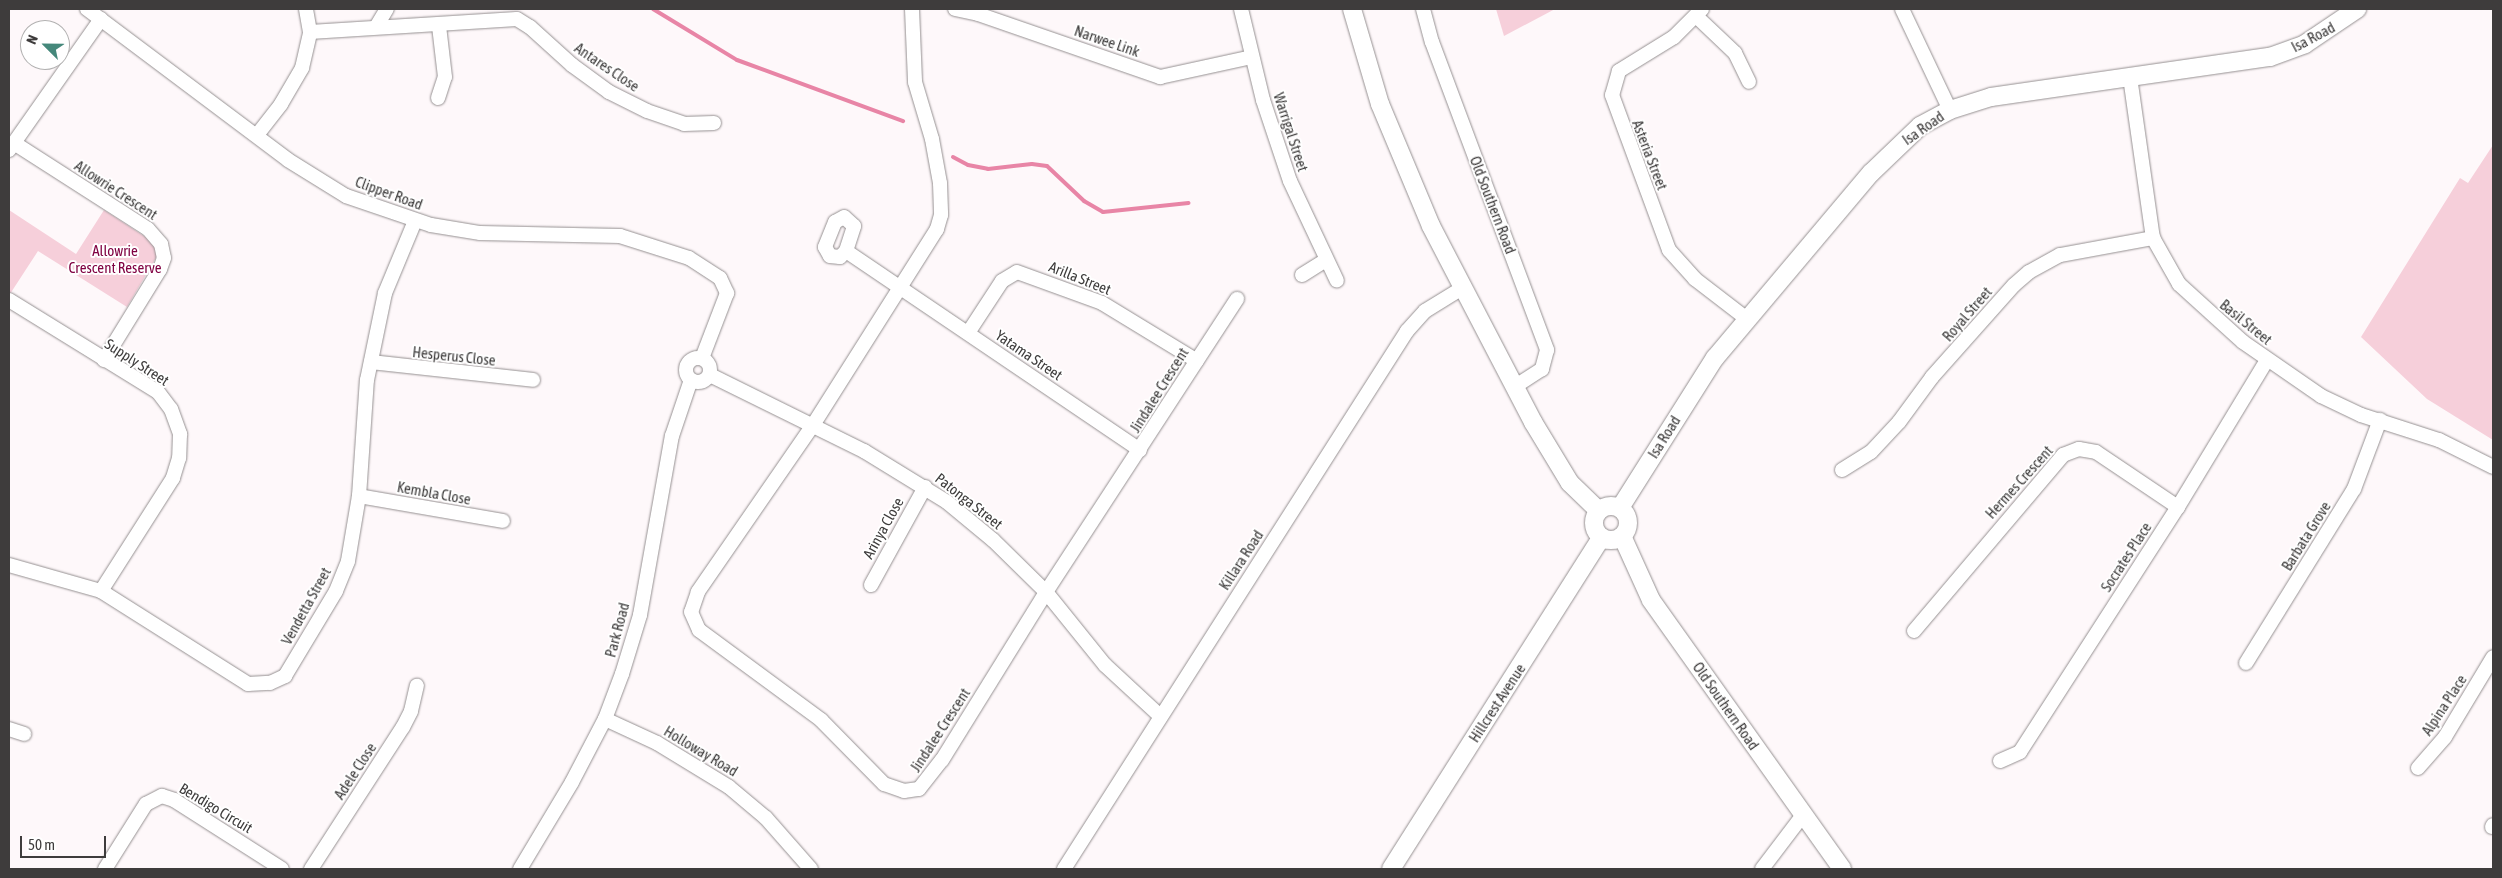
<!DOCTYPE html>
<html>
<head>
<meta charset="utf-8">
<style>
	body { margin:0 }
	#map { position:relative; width:2502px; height:878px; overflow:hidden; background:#fef8fa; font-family:"Asap Condensed",sans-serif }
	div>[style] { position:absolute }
	.green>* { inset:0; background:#f6cfda }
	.stream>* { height:4px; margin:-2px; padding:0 2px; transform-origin:2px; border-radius:2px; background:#e885a6 }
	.roads { filter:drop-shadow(0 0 1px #959091) drop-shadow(0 0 1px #959091) }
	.minor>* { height:14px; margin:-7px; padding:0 7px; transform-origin:7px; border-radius:7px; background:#fff }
	.minor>.ring { margin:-7px; padding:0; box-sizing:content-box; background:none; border:14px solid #fff; border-radius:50% }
	.major>* { height:18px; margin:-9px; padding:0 9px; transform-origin:9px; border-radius:9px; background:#fff }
	.major>.ring { margin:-9px; padding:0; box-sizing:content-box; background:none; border:18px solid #fff; border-radius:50% }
	span { translate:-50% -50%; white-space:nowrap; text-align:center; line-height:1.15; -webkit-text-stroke:4px #fff; paint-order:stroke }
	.street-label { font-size:15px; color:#3e3c3c }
	.park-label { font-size:15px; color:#800343 }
	.frame { position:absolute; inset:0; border:10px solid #3e3c3c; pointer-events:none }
	.north { position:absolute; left:20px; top:20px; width:50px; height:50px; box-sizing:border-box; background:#fff; border:1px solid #b2b1b1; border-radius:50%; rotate:293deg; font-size:14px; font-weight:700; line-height:20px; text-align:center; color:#3e3c3c }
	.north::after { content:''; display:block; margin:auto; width:18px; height:22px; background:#45887b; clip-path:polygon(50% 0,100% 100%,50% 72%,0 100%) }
	.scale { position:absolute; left:20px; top:836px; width:86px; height:22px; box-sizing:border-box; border:2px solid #3e3c3c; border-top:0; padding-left:6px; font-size:15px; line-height:18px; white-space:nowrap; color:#3e3c3c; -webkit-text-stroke:4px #fff; paint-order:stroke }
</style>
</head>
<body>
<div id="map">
	<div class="green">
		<i style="clip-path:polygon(1496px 9px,1555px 9px,1504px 36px)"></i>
		<i style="clip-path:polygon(2493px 145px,2493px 440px,2427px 399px,2361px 337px,2460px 178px,2468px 183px)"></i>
		<i style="clip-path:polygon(9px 210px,76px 254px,104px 210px,147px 238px,155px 246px,157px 256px,127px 307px,38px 251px,10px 294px)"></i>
	</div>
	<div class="stream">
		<i style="left:653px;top:9px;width:98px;rotate:31.3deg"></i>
		<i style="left:737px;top:60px;width:177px;rotate:20.2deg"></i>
		<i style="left:953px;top:157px;width:17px;rotate:28deg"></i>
		<i style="left:968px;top:165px;width:20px;rotate:11deg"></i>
		<i style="left:988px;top:169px;width:44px;rotate:-6.5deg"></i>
		<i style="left:1032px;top:164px;width:15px;rotate:8deg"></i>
		<i style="left:1047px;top:166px;width:51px;rotate:43.4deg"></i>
		<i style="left:1084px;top:201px;width:22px;rotate:30deg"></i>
		<i style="left:1103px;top:212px;width:86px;rotate:-6deg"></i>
	</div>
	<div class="roads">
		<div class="minor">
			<i style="left:87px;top:9px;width:251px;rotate:36.9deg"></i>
			<i style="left:288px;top:160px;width:68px;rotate:31.8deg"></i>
			<i style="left:346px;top:196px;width:90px;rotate:18.8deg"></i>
			<i style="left:431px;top:225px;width:50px;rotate:9.3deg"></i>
			<i style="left:480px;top:233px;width:140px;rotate:1.2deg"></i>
			<i style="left:620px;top:236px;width:72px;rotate:17.7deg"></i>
			<i style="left:689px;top:258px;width:37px;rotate:33deg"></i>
			<i style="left:720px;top:278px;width:17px;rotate:65deg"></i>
			<i style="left:727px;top:293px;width:70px;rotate:111deg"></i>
			<i style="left:912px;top:9px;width:73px;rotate:87.6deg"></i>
			<i style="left:915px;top:82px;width:59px;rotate:73.4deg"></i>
			<i style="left:932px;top:139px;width:45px;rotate:79.7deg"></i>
			<i style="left:940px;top:183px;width:32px;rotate:88deg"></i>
			<i style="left:941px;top:215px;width:15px;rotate:106deg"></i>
			<i style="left:937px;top:229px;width:232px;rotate:122.3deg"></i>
			<i style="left:813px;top:425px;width:203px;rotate:124.6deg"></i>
			<i style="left:698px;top:592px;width:21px;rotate:109deg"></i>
			<i style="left:691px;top:612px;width:20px;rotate:66deg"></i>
			<i style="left:699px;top:630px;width:152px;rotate:36.4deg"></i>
			<i style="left:821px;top:720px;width:90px;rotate:45.5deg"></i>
			<i style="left:884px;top:784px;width:21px;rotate:19deg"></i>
			<i style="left:904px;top:791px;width:15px;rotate:-8deg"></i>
			<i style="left:919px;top:789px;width:37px;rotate:-52deg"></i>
			<i style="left:942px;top:760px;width:198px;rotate:-58.2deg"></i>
			<i style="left:1046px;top:592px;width:350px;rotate:-56.9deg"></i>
			<i style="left:955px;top:9px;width:24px;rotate:12deg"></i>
			<i style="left:978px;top:14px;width:193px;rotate:19.1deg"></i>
			<i style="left:1160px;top:77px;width:94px;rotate:-12.3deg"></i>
			<i style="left:1241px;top:9px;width:94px;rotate:76.4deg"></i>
			<i style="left:1263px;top:100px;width:85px;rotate:71.6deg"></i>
			<i style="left:1290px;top:181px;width:110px;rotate:64.8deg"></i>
			<i style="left:1423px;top:9px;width:34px;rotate:75deg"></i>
			<i style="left:1432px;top:42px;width:329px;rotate:69.5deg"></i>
			<i style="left:1547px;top:350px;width:20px;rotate:105deg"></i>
			<i style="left:1542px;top:369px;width:33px;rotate:147deg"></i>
			<i style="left:1702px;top:9px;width:40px;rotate:135deg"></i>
			<i style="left:1674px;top:37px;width:65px;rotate:148.3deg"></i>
			<i style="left:1619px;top:71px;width:25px;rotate:106deg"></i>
			<i style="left:1612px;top:95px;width:165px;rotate:69.8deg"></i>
			<i style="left:1669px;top:250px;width:39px;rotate:48deg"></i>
			<i style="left:1695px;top:279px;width:66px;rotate:37.6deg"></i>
			<i style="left:1902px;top:9px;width:112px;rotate:64.6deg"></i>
			<i style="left:1696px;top:16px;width:54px;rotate:43.5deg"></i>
			<i style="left:1735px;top:53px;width:32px;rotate:64deg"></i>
			<i style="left:376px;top:27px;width:21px;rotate:-59deg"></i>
			<i style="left:310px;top:32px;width:207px;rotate:-3.6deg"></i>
			<i style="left:517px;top:19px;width:15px;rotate:32deg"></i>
			<i style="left:530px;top:27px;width:57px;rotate:42.1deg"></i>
			<i style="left:572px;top:65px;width:46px;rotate:36.1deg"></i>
			<i style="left:609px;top:92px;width:42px;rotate:26.6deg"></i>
			<i style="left:647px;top:111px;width:39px;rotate:19deg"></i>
			<i style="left:684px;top:124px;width:30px;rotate:-2deg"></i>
			<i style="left:2130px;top:77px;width:163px;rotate:81.9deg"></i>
			<i style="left:2153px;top:238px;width:53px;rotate:60.5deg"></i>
			<i style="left:2179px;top:284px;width:86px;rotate:42.2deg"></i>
			<i style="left:2243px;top:342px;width:95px;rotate:34.7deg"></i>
			<i style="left:2321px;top:396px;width:44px;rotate:25.4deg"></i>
			<i style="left:2361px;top:415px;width:82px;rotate:17.8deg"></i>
			<i style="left:2439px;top:440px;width:60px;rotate:26.6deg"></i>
			<i style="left:438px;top:98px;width:22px;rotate:-72deg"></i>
			<i style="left:445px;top:77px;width:51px;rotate:-96.7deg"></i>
			<i style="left:257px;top:135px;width:39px;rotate:-52deg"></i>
			<i style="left:281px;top:104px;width:42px;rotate:-59.7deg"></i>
			<i style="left:302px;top:68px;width:37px;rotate:-77deg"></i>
			<i style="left:310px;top:32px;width:23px;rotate:-100deg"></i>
			<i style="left:14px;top:143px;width:159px;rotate:32.7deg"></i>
			<i style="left:148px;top:229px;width:20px;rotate:49deg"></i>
			<i style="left:161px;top:244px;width:14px;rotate:78deg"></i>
			<i style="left:164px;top:258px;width:12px;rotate:110deg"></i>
			<i style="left:160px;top:269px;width:107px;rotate:121.6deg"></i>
			<i style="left:9px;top:150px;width:160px;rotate:-54.9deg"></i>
			<i style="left:846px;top:251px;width:26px;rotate:-72deg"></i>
			<i style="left:854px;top:226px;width:13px;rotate:-138deg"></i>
			<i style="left:844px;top:217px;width:10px;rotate:151deg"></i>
			<i style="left:835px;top:222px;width:27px;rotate:112deg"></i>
			<i style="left:825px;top:247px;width:10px;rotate:61deg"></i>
			<i style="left:830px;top:256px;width:10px;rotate:6deg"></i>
			<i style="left:840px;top:257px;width:8px;rotate:-45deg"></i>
			<i style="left:846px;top:251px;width:355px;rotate:34.1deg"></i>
			<i style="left:1302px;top:275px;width:28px;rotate:-32deg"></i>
			<i style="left:9px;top:300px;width:175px;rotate:31.7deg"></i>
			<i style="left:158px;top:392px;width:21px;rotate:53deg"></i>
			<i style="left:171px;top:409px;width:27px;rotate:70deg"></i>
			<i style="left:180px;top:434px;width:24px;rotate:92deg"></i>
			<i style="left:179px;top:458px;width:21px;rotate:107deg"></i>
			<i style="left:173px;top:478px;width:134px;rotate:122.5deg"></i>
			<i style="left:968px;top:333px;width:62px;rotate:-56.8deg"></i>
			<i style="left:1002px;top:281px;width:17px;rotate:-31deg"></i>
			<i style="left:1017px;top:272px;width:90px;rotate:20deg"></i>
			<i style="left:1102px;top:303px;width:111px;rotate:31.4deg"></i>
			<i class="ring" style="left:686px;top:358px;width:10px;height:10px"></i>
			<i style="left:371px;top:362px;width:163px;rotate:6.3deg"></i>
			<i style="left:710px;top:375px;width:172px;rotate:26.3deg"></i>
			<i style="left:864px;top:451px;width:97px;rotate:31.6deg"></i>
			<i style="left:947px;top:502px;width:60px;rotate:39.6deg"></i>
			<i style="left:993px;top:540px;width:74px;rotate:44.5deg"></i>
			<i style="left:1046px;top:592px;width:94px;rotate:51.1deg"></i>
			<i style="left:1105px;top:665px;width:75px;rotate:42.8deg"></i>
			<i style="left:1842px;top:470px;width:34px;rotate:-32deg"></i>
			<i style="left:1871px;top:452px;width:41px;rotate:-47deg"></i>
			<i style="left:1899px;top:422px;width:56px;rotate:-53.7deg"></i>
			<i style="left:1932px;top:377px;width:123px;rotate:-48.3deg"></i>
			<i style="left:2014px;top:285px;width:20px;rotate:-41deg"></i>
			<i style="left:2029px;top:272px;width:35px;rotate:-29deg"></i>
			<i style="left:2060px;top:255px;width:95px;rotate:-10.4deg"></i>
			<i style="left:359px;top:496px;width:146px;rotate:9.8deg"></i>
			<i style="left:9px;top:565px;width:96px;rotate:15.8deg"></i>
			<i style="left:101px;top:591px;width:174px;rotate:32.3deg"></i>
			<i style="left:248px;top:684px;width:22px;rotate:-3deg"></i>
			<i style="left:270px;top:683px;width:17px;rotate:-25deg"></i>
			<i style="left:285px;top:676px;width:99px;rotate:-59deg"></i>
			<i style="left:336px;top:591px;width:32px;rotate:-68deg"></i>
			<i style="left:348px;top:561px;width:66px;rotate:-80.4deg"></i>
			<i style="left:359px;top:496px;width:116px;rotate:-86.1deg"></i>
			<i style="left:367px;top:380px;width:89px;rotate:-78.3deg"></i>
			<i style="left:385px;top:293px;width:78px;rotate:-67.4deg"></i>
			<i style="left:871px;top:585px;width:112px;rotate:-61.1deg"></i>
			<i style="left:1914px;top:631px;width:231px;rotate:-49.7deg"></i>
			<i style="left:2063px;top:455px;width:17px;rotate:-21deg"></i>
			<i style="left:2079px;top:449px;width:17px;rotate:10deg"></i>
			<i style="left:2096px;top:452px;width:99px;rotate:33.9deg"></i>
			<i style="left:2246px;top:663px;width:205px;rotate:-58.2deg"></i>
			<i style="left:2354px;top:489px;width:74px;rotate:-69.4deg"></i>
			<i style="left:605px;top:719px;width:57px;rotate:24.8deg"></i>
			<i style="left:657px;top:743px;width:84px;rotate:31.4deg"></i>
			<i style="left:729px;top:787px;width:48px;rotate:40deg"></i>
			<i style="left:766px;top:818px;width:68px;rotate:48.6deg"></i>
			<i style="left:9px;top:729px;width:16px;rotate:18deg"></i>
			<i style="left:2000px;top:761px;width:22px;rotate:-24deg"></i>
			<i style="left:2020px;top:752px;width:292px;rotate:-57.2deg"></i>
			<i style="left:2178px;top:507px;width:172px;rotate:-58.8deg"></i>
			<i style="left:2418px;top:768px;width:41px;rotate:-48.9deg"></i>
			<i style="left:2445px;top:737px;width:93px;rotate:-59deg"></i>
			<i style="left:2492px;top:827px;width:2px;rotate:-63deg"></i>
			<i style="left:105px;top:869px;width:77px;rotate:-57.8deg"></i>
			<i style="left:146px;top:804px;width:18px;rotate:-27deg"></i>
			<i style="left:162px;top:796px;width:13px;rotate:18deg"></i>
			<i style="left:174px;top:800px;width:128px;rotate:32.6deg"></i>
			<i style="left:311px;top:869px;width:169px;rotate:-57.1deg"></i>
			<i style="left:403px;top:727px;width:18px;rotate:-63deg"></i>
			<i style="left:411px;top:711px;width:26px;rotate:-77deg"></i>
			<i style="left:520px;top:869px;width:101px;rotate:-59.1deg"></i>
			<i style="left:572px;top:782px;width:71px;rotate:-62.4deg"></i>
			<i style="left:605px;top:719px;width:48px;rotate:-69.3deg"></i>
			<i style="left:622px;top:674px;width:62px;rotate:-73deg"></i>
			<i style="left:640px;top:615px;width:182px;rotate:-79.9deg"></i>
			<i style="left:672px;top:436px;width:59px;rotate:-71.3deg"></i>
			<i style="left:1064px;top:869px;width:638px;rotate:-57.48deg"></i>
			<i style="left:1407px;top:331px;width:27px;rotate:-48deg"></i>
			<i style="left:1425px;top:311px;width:46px;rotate:-31.6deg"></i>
			<i style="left:1762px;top:869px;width:68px;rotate:-52.8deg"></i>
		</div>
		<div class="major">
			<i style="left:1352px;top:9px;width:99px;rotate:73.6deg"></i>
			<i style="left:1380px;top:104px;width:132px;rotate:67.3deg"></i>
			<i style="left:1431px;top:226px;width:221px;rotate:62.5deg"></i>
			<i style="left:1533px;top:422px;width:71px;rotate:58.8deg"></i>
			<i style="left:1570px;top:483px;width:40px;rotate:44deg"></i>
			<i class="ring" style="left:1594px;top:506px;width:16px;height:16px"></i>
			<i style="left:1620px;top:508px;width:178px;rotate:-57.7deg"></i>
			<i style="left:1715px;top:358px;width:242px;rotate:-49.9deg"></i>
			<i style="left:1871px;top:173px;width:68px;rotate:-43.8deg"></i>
			<i style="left:1920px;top:126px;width:34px;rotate:-28deg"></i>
			<i style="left:1950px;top:110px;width:43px;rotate:-17.6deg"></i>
			<i style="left:1991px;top:97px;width:282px;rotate:-8.2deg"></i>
			<i style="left:2270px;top:57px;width:37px;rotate:-20deg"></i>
			<i style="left:2305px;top:44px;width:63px;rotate:-33.9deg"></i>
			<i style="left:1622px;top:536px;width:70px;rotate:65.6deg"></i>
			<i style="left:1651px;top:600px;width:330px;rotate:54.6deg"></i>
			<i style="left:1391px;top:869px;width:393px;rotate:-57.6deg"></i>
		</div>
	</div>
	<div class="street-label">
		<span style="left:2313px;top:37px;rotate:-28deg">Isa Road</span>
		<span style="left:1107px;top:41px;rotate:19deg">Narwee Link</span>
		<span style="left:607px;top:67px;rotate:34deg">Antares Close</span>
		<span style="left:1923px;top:128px;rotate:-35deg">Isa Road</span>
		<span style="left:1291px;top:132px;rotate:72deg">Warrigal Street</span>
		<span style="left:1650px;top:155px;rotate:69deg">Asteria Street</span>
		<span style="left:116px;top:190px;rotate:33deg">Allowrie Crescent</span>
		<span style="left:389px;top:193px;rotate:20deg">Clipper Road</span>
		<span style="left:1493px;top:205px;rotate:69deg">Old Southern Road</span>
		<span style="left:1080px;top:278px;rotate:22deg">Arilla Street</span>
		<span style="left:1967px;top:314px;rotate:-49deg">Royal Street</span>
		<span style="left:2246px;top:322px;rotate:39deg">Basil Street</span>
		<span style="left:1029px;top:355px;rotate:34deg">Yatama Street</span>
		<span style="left:454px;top:356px;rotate:6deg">Hesperus Close</span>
		<span style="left:137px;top:362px;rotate:33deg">Supply Street</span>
		<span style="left:1159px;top:390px;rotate:-58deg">Jindalee Crescent</span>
		<span style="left:1664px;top:437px;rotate:-58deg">Isa Road</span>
		<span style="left:2019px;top:482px;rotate:-48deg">Hermes Crescent</span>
		<span style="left:434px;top:493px;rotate:10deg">Kembla Close</span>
		<span style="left:969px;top:501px;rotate:38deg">Patonga Street</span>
		<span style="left:883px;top:528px;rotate:-61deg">Arinya Close</span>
		<span style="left:2306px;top:536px;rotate:-58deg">Barbata Grove</span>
		<span style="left:2126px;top:557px;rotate:-57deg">Socrates Place</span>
		<span style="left:1241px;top:560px;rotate:-57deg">Killara Road</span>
		<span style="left:306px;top:606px;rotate:-61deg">Vendetta Street</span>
		<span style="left:617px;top:630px;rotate:-75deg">Park Road</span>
		<span style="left:1497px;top:703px;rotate:-57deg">Hillcrest Avenue</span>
		<span style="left:2444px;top:705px;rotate:-57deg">Alpina Place</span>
		<span style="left:1726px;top:706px;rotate:55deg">Old Southern Road</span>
		<span style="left:940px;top:730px;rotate:-57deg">Jindalee Crescent</span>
		<span style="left:701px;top:751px;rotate:31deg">Holloway Road</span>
		<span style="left:355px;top:771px;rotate:-57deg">Adele Close</span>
		<span style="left:216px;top:808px;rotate:31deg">Bendigo Circuit</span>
	</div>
	<div class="park-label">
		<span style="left:115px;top:259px">Allowrie<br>Crescent Reserve</span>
	</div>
	<div class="frame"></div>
	<div class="north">N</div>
	<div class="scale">50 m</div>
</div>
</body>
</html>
